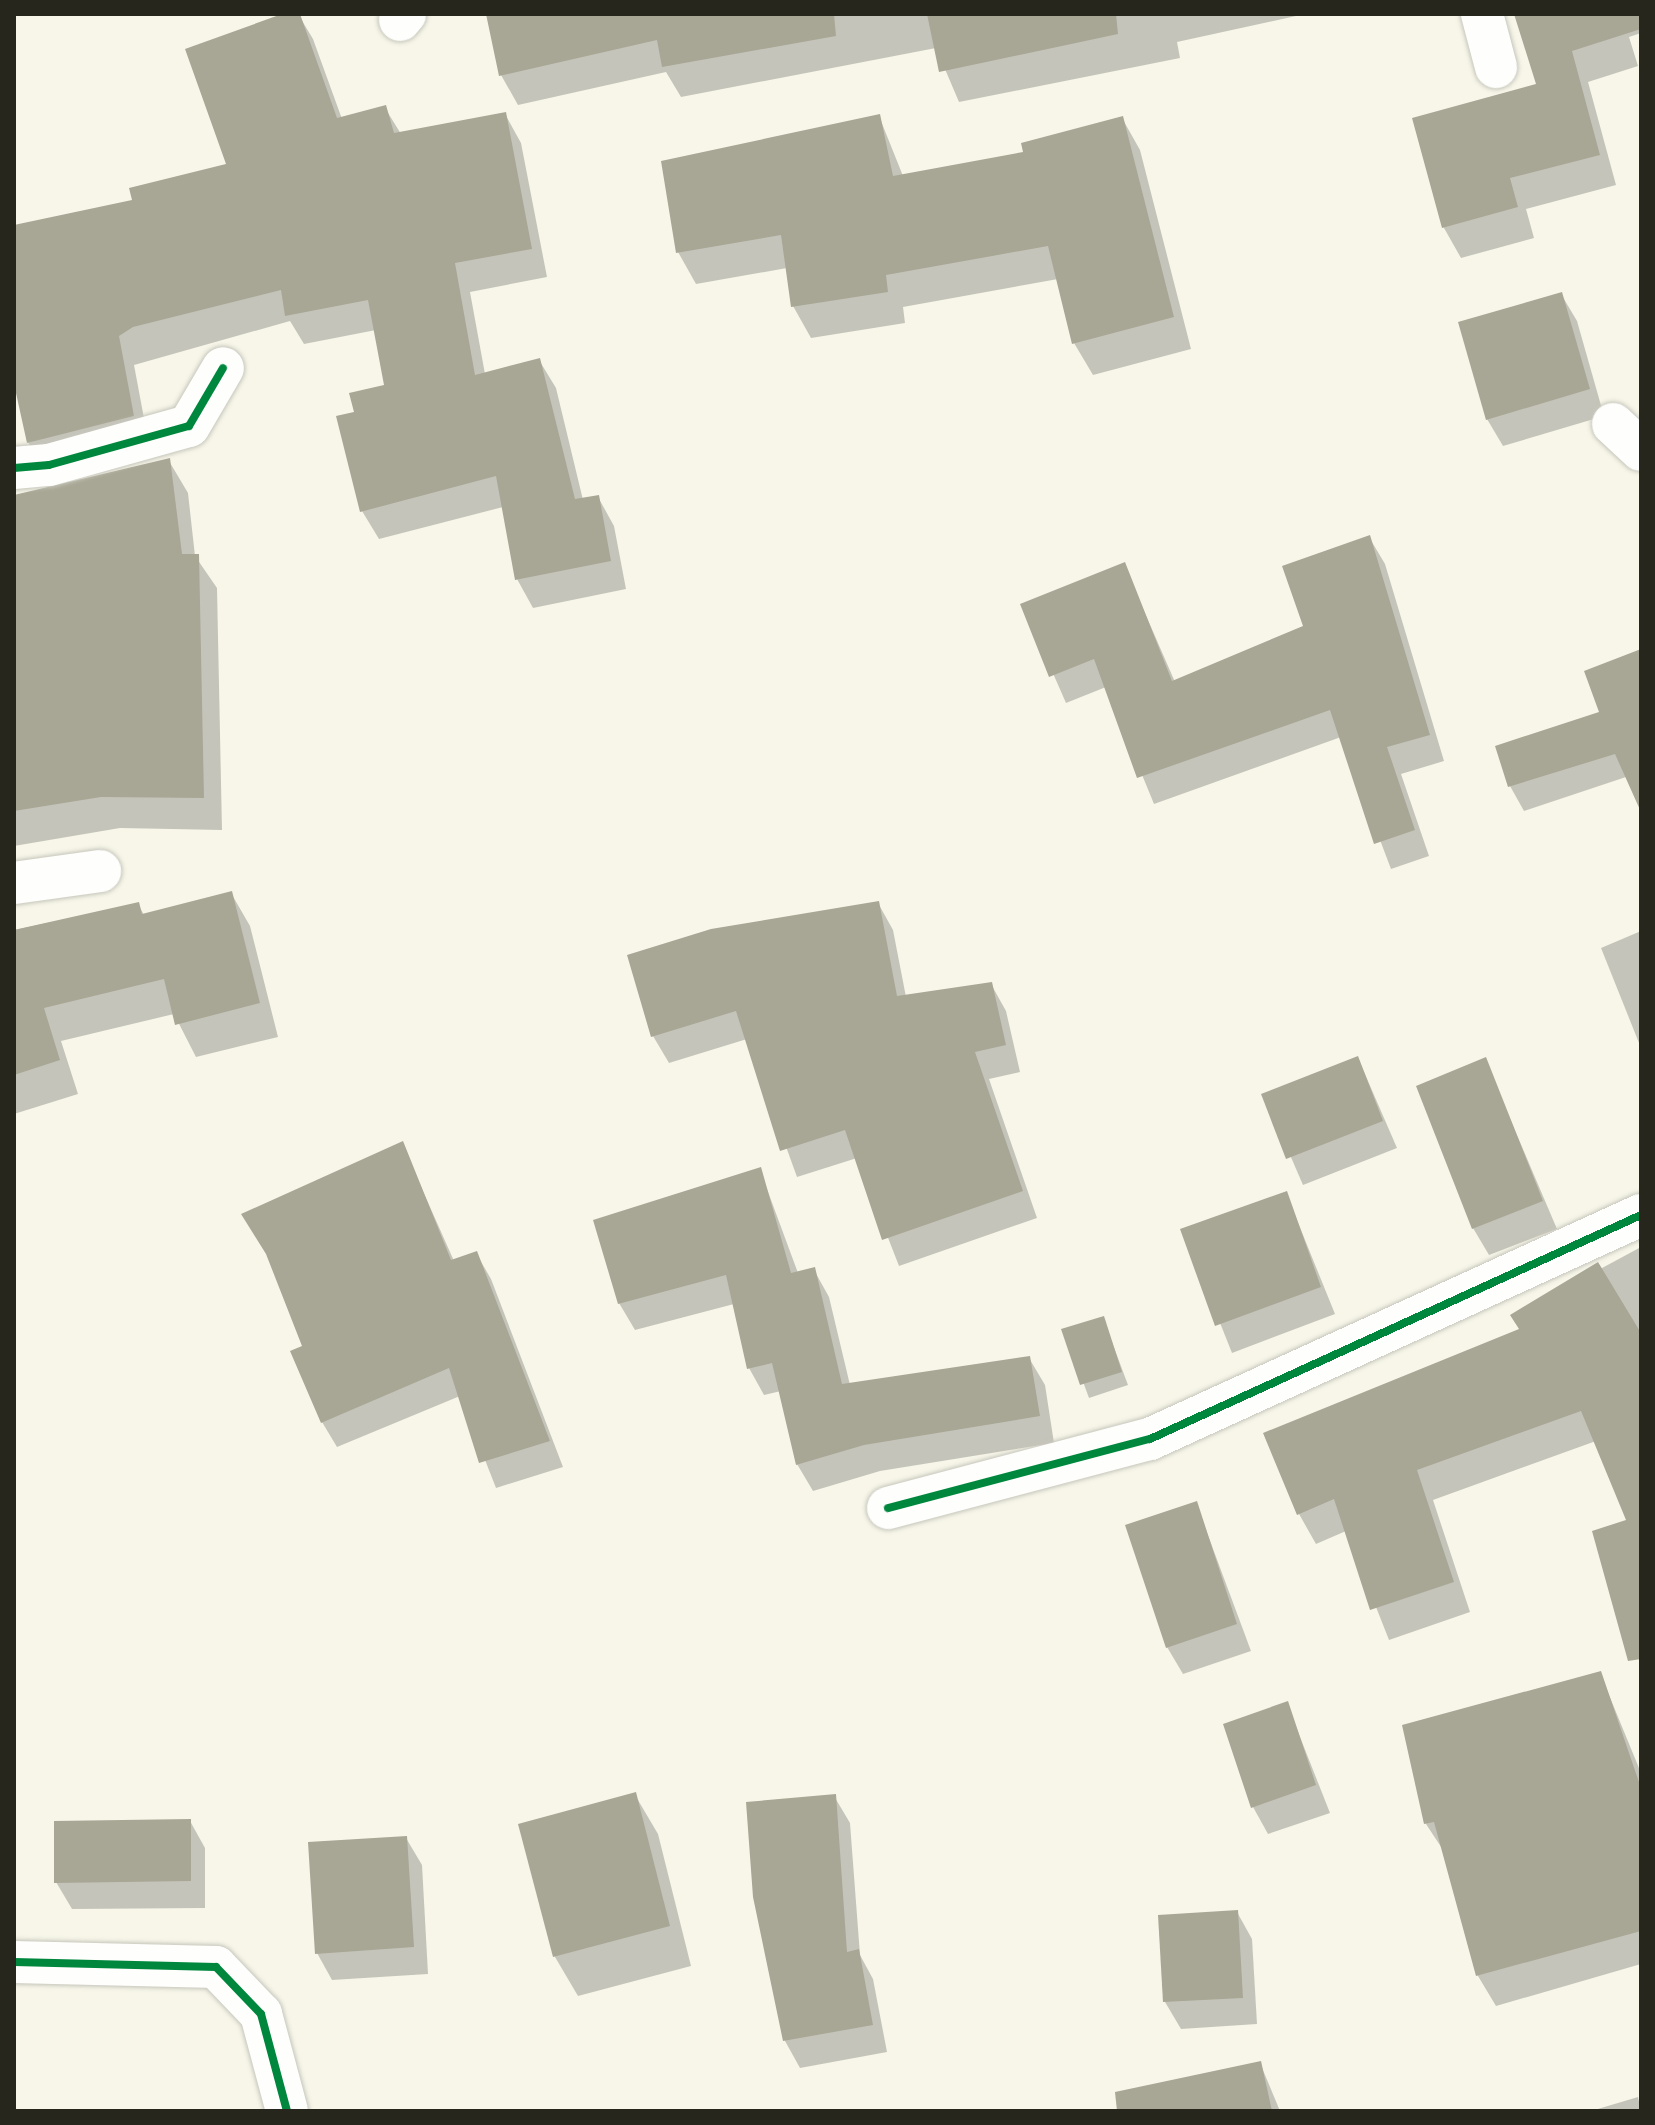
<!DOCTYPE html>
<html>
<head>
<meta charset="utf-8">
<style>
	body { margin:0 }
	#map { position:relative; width:1655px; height:2125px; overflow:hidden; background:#f7f6e9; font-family:"PT Sans",sans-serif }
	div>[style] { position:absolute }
	.shadow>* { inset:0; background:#0003 }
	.building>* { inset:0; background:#a8a795 }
	.roads { filter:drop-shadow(0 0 2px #c7c6bc) drop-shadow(0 0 2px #c7c6bc) }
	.street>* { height:42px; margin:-21px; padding:0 21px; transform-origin:21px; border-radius:21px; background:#fefefc }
	.cycleway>* { height:8px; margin:-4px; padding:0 4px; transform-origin:4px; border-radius:4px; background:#00873e }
	span { translate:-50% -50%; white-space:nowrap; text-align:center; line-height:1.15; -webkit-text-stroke:8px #fff; paint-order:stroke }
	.frame { position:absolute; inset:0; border:16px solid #26261c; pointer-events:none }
</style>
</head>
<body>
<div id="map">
	<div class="shadow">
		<i style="clip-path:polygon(288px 14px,298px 14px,313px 39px,342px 119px,385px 108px,401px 134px,505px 114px,521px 143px,547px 277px,470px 292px,485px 374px,539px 360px,556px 388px,583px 500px,598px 497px,614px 526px,626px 589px,533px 608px,517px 579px,503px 507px,379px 539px,362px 511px,356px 413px,387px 386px,376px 330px,304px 344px,290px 321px,134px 365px,149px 445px,45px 471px,28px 442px,14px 375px,14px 226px,135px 202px,228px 165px)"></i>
		<i style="clip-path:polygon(488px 14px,1305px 14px,1177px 42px,1180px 58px,959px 102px,936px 48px,681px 97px,666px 72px,518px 105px,501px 75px)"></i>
		<i style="clip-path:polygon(1516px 14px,1641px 14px,1641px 33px,1629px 37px,1638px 66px,1588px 82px,1616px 185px,1526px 209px,1534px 238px,1461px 258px,1444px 228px,1414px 120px,1538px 85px)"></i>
		<i style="clip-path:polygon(879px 116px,903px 176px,1026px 154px,1122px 118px,1140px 150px,1191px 349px,1093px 375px,1074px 343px,1058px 279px,903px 307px,905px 323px,811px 338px,793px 306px,787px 268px,696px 284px,678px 252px)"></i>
		<i style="clip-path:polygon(1561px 294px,1577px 321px,1604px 416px,1503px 446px,1487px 419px)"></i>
		<i style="clip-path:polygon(169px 461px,188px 493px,195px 556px,217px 588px,222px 830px,120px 828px,14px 846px,14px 497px)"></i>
		<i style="clip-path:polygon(1369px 537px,1385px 564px,1444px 761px,1401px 774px,1429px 856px,1391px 869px,1341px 737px,1154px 804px,1106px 687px,1066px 703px,1023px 605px,1124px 565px,1175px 682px,1306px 627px)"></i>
		<i style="clip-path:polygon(1641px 651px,1641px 772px,1524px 811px,1510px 786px,1602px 713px)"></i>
		<i style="clip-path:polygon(231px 893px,250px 926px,278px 1037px,196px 1057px,174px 1014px,61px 1041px,78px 1094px,14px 1114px,14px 930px,138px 904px,144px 915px)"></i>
		<i style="clip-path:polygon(878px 903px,893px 930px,906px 997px,991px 984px,1006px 1011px,1020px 1072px,989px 1079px,1037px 1218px,899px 1266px,857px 1158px,797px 1177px,747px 1039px,669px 1063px,653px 1036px)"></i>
		<i style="clip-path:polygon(1641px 931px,1641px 1048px,1601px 948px)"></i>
		<i style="clip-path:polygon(1358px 1058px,1397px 1148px,1303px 1185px,1264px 1095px)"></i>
		<i style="clip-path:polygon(1485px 1060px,1557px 1229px,1489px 1255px,1473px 1228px)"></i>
		<i style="clip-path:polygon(402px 1144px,454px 1261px,476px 1253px,491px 1279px,563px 1467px,496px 1488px,460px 1396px,337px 1447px,322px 1422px)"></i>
		<i style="clip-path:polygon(760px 1170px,798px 1273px,814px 1270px,829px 1297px,850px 1385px,1029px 1358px,1045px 1385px,1054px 1443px,880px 1471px,813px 1491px,797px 1464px,781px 1391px,764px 1395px,749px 1368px,734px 1304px,635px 1330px,619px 1303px)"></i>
		<i style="clip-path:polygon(1286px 1193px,1335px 1314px,1232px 1353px,1183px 1230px)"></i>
		<i style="clip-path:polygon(1641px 1247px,1641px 1654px,1629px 1522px,1596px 1441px,1433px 1500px,1470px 1612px,1389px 1640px,1346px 1531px,1316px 1544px,1299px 1514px,1521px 1330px,1513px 1316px)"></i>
		<i style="clip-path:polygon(1103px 1318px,1128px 1385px,1089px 1398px,1064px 1330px)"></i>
		<i style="clip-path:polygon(1196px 1503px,1251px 1651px,1183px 1674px,1167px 1647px)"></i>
		<i style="clip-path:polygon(1600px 1673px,1641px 1773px,1641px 1964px,1496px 2006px,1478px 1976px,1445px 1853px,1426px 1824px,1404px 1726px)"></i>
		<i style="clip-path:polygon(1287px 1704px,1330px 1813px,1268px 1834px,1253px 1807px)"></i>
		<i style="clip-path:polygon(635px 1795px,658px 1834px,691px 1966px,578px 1996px,555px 1957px,520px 1826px)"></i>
		<i style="clip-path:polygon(834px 1796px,850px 1823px,860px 1955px,873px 1979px,887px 2052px,800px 2068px,785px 2041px)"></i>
		<i style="clip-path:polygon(190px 1821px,205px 1848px,205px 1908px,72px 1909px,56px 1882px)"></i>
		<i style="clip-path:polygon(406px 1838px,422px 1865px,428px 1974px,332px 1980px,317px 1953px)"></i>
		<i style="clip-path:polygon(1237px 1912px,1252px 1939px,1257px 2024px,1181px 2029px,1165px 2002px)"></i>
		<i style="clip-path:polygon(1260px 2063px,1280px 2111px,1160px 2111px)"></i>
		<i style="clip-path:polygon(1638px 2097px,1641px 2111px,1591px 2111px)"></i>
	</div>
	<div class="building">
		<i style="clip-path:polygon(282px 14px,300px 14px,337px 118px,386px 105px,394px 133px,506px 112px,532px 249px,455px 263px,475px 375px,540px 358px,575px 499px,599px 495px,611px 561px,515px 580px,496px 476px,360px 512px,336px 416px,354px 412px,349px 393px,384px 385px,368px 300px,285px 316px,281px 290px,133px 327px,119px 336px,134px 416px,27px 443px,14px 384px,14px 225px,132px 200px,129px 188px,226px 164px,185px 49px)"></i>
		<i style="clip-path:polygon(486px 14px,834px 14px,836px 36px,662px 67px,657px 40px,499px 76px)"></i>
		<i style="clip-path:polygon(927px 14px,1116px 14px,1118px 34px,939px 72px)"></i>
		<i style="clip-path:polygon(1514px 14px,1641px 14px,1641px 29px,1572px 51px,1600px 155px,1510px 178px,1518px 207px,1442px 228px,1412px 118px,1536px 84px)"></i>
		<i style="clip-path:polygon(880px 114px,893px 176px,1023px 152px,1021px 143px,1123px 116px,1174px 317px,1072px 344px,1048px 246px,886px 275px,888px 292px,791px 307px,781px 235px,676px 253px,661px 161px)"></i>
		<i style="clip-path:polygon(1562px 292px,1590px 389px,1486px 420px,1458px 322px)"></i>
		<i style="clip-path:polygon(170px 458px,182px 554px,199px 554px,204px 798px,101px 797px,14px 811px,14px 495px)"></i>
		<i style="clip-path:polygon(1370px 535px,1430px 735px,1387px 747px,1415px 830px,1374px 844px,1330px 710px,1137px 778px,1094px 659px,1049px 677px,1020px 604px,1125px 562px,1172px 681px,1303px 626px,1282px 566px)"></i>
		<i style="clip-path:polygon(1641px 649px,1641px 812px,1615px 754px,1508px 787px,1495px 746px,1599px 712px,1584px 671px)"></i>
		<i style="clip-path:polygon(232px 891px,260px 1003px,175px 1025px,164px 979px,44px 1008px,60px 1060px,14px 1075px,14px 930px,139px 902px,142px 914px)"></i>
		<i style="clip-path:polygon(879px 901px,897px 996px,992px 982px,1006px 1045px,975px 1052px,1023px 1191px,882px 1240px,845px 1130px,780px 1151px,736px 1011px,651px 1037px,627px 955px,711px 929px)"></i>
		<i style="clip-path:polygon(1358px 1056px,1383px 1121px,1286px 1159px,1261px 1094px)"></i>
		<i style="clip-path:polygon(1486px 1057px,1543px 1201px,1472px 1229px,1416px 1086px)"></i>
		<i style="clip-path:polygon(403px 1141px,451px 1260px,477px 1251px,550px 1441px,479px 1463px,449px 1368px,321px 1423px,290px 1351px,302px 1346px,266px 1254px,241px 1214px)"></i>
		<i style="clip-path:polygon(761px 1167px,791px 1273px,815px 1267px,842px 1384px,1030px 1356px,1040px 1416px,864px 1445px,796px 1465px,772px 1363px,747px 1369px,726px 1275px,618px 1304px,593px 1220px)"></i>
		<i style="clip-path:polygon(1287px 1191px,1321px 1287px,1215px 1326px,1180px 1229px)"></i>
		<i style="clip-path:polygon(1598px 1262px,1641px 1333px,1641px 1659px,1628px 1661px,1592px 1531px,1626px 1520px,1581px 1411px,1417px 1470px,1454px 1582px,1370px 1610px,1334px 1499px,1297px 1515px,1263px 1433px,1519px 1329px,1510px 1315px)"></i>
		<i style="clip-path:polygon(1104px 1316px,1122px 1372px,1080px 1385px,1061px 1329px)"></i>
		<i style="clip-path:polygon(1197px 1501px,1237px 1624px,1166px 1648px,1125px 1525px)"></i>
		<i style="clip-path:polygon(1601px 1671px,1641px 1788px,1641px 1931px,1476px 1976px,1434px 1822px,1424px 1824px,1402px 1725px)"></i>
		<i style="clip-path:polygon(1288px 1701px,1316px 1785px,1251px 1808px,1223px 1724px)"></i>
		<i style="clip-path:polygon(636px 1792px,670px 1926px,553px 1957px,518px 1824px)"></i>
		<i style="clip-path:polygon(836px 1794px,847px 1952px,859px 1949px,873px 2025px,783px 2041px,753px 1897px,746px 1802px)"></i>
		<i style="clip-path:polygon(191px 1819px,191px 1881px,54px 1883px,54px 1821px)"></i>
		<i style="clip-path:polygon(407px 1836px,414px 1947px,315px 1954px,308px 1842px)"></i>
		<i style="clip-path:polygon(1238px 1910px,1243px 1998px,1163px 2002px,1158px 1915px)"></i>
		<i style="clip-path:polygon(1261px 2061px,1272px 2111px,1117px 2111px,1115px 2092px)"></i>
	</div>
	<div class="roads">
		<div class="street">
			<i style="left:1482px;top:14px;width:55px;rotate:75.2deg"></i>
			<i style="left:400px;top:20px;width:8px;rotate:-50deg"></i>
			<i style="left:1613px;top:424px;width:38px;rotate:43deg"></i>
			<i style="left:14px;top:468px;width:35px;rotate:-5deg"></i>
			<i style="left:49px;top:465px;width:145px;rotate:-15.6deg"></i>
			<i style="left:189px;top:426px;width:67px;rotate:-59.6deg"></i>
			<i style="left:14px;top:883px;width:87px;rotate:-7.9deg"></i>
			<i style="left:888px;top:1508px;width:271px;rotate:-14.8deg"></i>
			<i style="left:1150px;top:1439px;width:540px;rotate:-24.52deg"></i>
			<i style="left:14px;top:1962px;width:202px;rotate:1.4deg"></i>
			<i style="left:216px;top:1967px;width:65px;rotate:46.2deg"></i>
			<i style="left:261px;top:2014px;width:100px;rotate:75deg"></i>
		</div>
	</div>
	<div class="cycleway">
		<i style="left:14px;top:468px;width:35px;rotate:-5deg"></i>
		<i style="left:49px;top:465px;width:145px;rotate:-15.6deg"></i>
		<i style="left:189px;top:426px;width:67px;rotate:-59.6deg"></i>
		<i style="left:888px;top:1508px;width:271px;rotate:-14.8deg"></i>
		<i style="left:1150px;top:1439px;width:540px;rotate:-24.52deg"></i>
		<i style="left:14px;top:1962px;width:202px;rotate:1.4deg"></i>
		<i style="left:216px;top:1967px;width:65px;rotate:46.2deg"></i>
		<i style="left:261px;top:2014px;width:100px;rotate:75deg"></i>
	</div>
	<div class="frame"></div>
</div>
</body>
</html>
